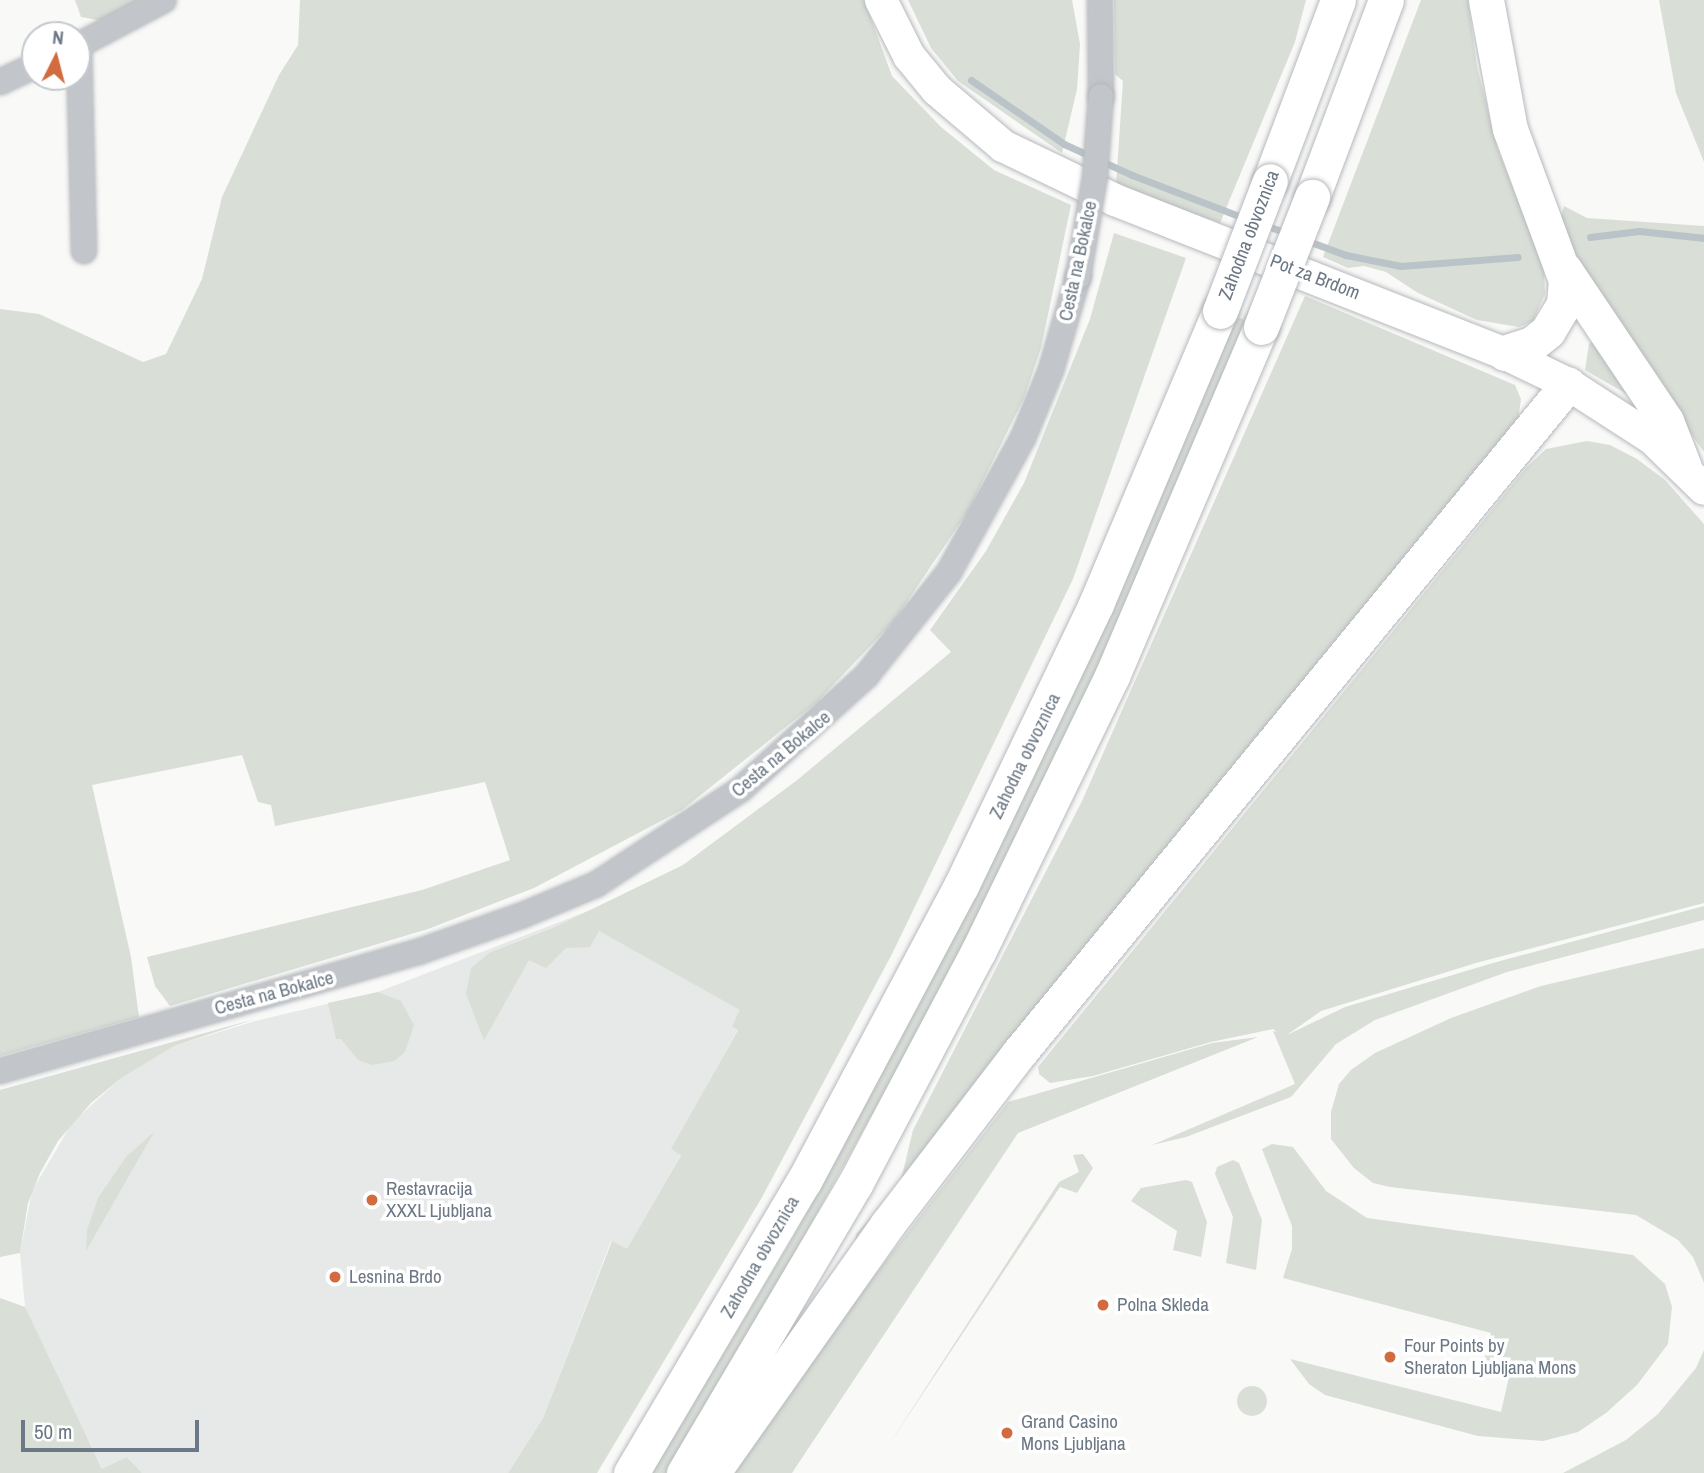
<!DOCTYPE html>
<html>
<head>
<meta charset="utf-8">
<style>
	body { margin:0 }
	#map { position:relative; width:1704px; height:1473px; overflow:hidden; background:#f9f9f8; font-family:"Archivo Narrow",sans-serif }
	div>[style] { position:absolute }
	.built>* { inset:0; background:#e7e8e8 }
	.green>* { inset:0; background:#d9ded7 }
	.round { border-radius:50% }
	.stream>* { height:7px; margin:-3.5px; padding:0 3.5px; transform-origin:3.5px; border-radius:3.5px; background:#bac3c8 }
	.roads { filter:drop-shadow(0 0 2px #b6b9bd) drop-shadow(0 0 2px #b6b9bd) }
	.minor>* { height:24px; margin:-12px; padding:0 12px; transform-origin:12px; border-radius:12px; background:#c2c5c9 }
	.major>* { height:32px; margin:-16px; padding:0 16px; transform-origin:16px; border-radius:16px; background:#fff }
	.highway>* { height:35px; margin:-17.5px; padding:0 17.5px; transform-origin:17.5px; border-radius:17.5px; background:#fff }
	.bridges { filter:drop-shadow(0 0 2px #b5b8bc) drop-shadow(0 0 2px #b5b8bc) }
	.minor-bridge>* { height:24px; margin:-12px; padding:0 12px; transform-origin:12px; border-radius:12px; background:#c2c5c9 }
	.highway-bridge>* { height:35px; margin:-17.5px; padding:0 17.5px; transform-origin:17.5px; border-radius:17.5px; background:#fff }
	.dots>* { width:19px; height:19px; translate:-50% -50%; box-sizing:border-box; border:4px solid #fff; border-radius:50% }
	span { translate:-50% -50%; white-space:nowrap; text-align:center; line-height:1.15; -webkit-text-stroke:7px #fff; paint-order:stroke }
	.street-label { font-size:19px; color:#6c7885 }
	.poi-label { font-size:19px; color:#6c7885 }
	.left { translate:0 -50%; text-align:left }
	.north { position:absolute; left:21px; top:21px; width:70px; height:70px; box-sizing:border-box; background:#fff; border:2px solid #c4c9ce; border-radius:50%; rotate:6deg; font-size:19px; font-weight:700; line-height:28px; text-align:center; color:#6c7885 }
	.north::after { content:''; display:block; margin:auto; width:24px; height:32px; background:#d26b3f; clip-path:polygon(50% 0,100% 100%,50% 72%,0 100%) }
	.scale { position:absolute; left:21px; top:1420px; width:178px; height:32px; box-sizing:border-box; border:4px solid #6c7885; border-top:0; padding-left:9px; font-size:21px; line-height:24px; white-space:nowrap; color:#6c7885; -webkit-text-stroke:5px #fff; paint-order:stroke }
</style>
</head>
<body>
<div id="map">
	<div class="built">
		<i style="clip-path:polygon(593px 909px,599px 931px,741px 1009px,738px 1029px,672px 1149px,681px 1154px,627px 1250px,611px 1241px,543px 1418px,508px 1473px,142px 1473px,127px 1457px,103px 1470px,33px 1329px,25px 1307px,20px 1253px,32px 1191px,72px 1123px,120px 1079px,174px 1046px,255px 1021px,378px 992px)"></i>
	</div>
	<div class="green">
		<i style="clip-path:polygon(75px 0,148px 0,103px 21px,81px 17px)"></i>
		<i style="clip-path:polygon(300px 0,864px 0,892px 76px,941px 127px,994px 170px,1071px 205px,1041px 348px,1024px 398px,968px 511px,894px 621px,817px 702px,682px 810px,534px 888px,428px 929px,170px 1006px,155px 986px,147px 957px,422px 890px,510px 860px,485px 782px,275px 826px,271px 805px,258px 802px,242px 755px,92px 785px,131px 957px,139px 1017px,0 1056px,0 309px,39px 314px,143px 362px,166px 354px,202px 279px,222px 197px,279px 75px,298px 45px)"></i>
		<i style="clip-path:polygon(908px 0,1072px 0,1080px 44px,1077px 89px,1062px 153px,958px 81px,931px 48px)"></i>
		<i style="clip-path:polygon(1114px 0,1306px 0,1295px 42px,1220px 223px,1116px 185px,1123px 81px,1115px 74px)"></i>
		<i style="clip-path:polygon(1421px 0,1468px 0,1477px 67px,1498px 150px,1544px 268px,1545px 294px,1533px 321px,1519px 327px,1477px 320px,1418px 293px,1386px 272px,1364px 266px,1348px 268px,1323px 257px)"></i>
		<i style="clip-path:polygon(1659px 0,1704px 0,1704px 162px,1676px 93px)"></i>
		<i style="clip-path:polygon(1564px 206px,1587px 218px,1704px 226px,1704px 452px,1595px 299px,1558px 228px)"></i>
		<i style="clip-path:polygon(1114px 233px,1186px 258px,1073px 579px,892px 954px,761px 1199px,597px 1473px,508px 1473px,543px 1418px,612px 1241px,627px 1249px,681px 1155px,671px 1149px,738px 1030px,732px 1026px,740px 1010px,599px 931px,590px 947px,566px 948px,546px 968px,529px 960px,484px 1040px,466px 994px,471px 968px,489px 953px,555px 927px,683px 865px,796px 781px,951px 652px,930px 630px,986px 551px,1024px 483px,1090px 319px)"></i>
		<i style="clip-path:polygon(1305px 296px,1515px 385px,1521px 399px,1518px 420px,855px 1242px,856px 1234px,900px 1184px,913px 1130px,1082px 801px)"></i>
		<i style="clip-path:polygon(1235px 316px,1247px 321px,1102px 658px,946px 982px,737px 1356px,666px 1473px,652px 1473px,792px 1239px,934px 976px,1092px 653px)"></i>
		<i style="clip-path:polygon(1595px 340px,1630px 396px,1585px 370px,1589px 344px)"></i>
		<i style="clip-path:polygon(1587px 441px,1610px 445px,1637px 459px,1665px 480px,1704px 524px,1704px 903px,1476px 963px,1321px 1011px,1287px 1035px,1345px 1007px,1493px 963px,1704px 906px,1704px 920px,1507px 972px,1375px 1020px,1336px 1044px,1291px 1097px,1186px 1137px,1152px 1145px,1295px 1084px,1273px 1031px,1277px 1032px,1273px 1029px,1211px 1042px,1093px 1076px,1050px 1083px,1039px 1074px,1038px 1067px,1526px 468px,1546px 449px)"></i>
		<i style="clip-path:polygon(1704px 948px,1704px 1283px,1693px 1257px,1678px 1240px,1636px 1215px,1390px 1187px,1373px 1183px,1354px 1168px,1331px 1139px,1331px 1112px,1339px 1084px,1351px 1070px,1375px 1053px,1451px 1018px,1541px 986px)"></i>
		<i style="clip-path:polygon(378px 992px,401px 1001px,414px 1025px,405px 1052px,394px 1061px,372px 1065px,358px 1060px,341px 1039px,336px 1039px,328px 1003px)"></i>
		<i style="clip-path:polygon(255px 1019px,174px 1046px,120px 1079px,91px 1103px,58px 1141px,40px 1173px,28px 1203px,20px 1253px,0 1257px,0 1090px)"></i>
		<i style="clip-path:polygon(1258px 1037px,1018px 1133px,792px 1473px,735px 1473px,774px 1406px,1008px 1102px,1212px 1043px)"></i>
		<i style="clip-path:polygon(154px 1132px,86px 1251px,87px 1230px,98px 1198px,126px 1157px)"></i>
		<i style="clip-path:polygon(1272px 1144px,1293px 1147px,1326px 1191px,1367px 1218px,1633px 1255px,1665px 1284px,1672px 1307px,1668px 1344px,1637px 1385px,1606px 1413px,1578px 1432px,1543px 1441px,1478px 1436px,1325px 1395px,1309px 1384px,1290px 1359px,1501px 1412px,1509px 1377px,1482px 1368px,1491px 1333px,1283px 1278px,1292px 1249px,1292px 1226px,1262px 1149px)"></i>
		<i style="clip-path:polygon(1083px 1154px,1093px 1168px,1077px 1193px,1060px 1187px,886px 1449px,1059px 1182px,1079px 1172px,1073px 1155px)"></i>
		<i style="clip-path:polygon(1233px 1160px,1239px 1163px,1262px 1220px,1256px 1270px,1226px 1263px,1233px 1217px,1215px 1174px,1217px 1167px)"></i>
		<i style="clip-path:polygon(1186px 1180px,1192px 1182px,1207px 1222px,1201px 1257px,1173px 1250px,1177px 1231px,1131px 1201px,1141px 1188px)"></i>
		<i style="clip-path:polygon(0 1298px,25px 1307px,102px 1469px,127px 1457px,142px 1473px,0 1473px)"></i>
		<i style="clip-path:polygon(1704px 1350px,1704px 1473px,1563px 1473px,1626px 1440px,1658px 1414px,1696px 1368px)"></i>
		<i class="round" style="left:1237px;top:1386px;width:30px;height:30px"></i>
	</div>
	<div class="stream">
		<i style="left:971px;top:80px;width:113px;rotate:34.5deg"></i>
		<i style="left:1064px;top:144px;width:75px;rotate:24.5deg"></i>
		<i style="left:1132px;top:175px;width:120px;rotate:21deg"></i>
		<i style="left:1262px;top:224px;width:27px;rotate:20deg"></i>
		<i style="left:1590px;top:237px;width:49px;rotate:-7deg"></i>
		<i style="left:1639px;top:231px;width:65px;rotate:6.1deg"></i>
		<i style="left:1305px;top:240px;width:44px;rotate:20.1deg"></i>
		<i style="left:1346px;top:255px;width:56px;rotate:11.3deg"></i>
		<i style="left:1401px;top:266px;width:117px;rotate:-4.4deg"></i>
	</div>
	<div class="roads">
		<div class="minor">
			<i style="left:1100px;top:0;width:96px;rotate:89.4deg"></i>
			<i style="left:79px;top:45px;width:206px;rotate:88.6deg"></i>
			<i style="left:77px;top:46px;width:98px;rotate:-27.9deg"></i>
			<i style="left:0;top:82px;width:38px;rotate:-25deg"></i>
			<i style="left:0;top:1071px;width:435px;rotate:-15.9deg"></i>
			<i style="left:418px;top:952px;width:111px;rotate:-19.4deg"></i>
			<i style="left:523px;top:915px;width:80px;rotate:-22.7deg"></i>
			<i style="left:597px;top:884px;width:173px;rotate:-33.4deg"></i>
			<i style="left:741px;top:789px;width:169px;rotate:-42.1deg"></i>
			<i style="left:866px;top:676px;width:133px;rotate:-51.4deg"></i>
			<i style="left:949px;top:572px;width:153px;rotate:-61.1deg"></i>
			<i style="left:1023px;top:438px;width:74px;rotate:-67.6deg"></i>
			<i style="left:1051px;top:370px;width:97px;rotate:-73.8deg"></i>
		</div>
		<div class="major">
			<i style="left:881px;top:0;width:63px;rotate:63.4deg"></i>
			<i style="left:909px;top:56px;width:44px;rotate:50.5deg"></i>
			<i style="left:937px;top:90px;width:87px;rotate:40.3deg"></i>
			<i style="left:1003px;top:146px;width:124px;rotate:25.7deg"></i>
			<i style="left:1115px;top:200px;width:418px;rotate:21.5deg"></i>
			<i style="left:1504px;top:353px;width:71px;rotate:25.8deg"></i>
			<i style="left:1568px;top:384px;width:101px;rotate:32.9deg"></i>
			<i style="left:1653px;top:439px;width:71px;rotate:44.4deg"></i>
		</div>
		<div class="highway">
			<i style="left:1486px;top:0;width:131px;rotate:79.5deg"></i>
			<i style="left:1510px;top:129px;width:161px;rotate:69.7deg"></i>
			<i style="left:1566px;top:280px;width:24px;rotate:95deg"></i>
			<i style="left:1564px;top:304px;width:31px;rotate:121deg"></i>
			<i style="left:1548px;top:331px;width:21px;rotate:141deg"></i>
			<i style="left:1532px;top:344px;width:29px;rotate:162deg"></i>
			<i style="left:1270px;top:181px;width:193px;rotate:-69.4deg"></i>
			<i style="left:1312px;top:197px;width:210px;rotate:-69.4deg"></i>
			<i style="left:1564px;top:269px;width:183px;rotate:56.1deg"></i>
			<i style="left:1666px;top:421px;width:49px;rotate:68.6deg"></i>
			<i style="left:631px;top:1473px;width:339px;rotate:-59.4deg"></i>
			<i style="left:804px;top:1181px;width:334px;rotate:-62deg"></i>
			<i style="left:961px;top:886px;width:313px;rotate:-64.4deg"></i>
			<i style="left:1096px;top:604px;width:318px;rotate:-67.1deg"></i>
			<i style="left:684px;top:1473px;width:336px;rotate:-59.4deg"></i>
			<i style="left:855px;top:1184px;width:263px;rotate:-62.1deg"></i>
			<i style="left:978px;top:952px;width:307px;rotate:-64.1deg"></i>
			<i style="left:1112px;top:676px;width:379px;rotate:-66.9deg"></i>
			<i style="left:712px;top:1473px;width:304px;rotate:-54.8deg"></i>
			<i style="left:887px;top:1225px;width:217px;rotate:-52.5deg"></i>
			<i style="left:1019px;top:1053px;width:865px;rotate:-50.63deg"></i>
		</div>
	</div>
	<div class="bridges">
		<div class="minor-bridge">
			<i style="left:1078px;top:277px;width:101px;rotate:-80.4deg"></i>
			<i style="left:1095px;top:177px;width:81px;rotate:-85.8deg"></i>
		</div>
		<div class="highway-bridge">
			<i style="left:1220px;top:311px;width:139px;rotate:-69deg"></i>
			<i style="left:1261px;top:327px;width:140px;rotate:-68.6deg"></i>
		</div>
	</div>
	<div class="dots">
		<i style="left:372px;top:1200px;background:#d26b3f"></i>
		<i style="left:335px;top:1277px;background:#d26b3f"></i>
		<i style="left:1103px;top:1305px;background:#d26b3f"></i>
		<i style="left:1390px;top:1357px;background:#d26b3f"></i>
		<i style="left:1007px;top:1433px;background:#d26b3f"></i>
	</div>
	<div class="street-label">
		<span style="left:1249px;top:235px;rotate:-69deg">Zahodna obvoznica</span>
		<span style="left:1078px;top:261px;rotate:-78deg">Cesta na Bokalce</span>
		<span style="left:1315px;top:277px;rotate:21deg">Pot za Brdom</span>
		<span style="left:781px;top:754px;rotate:-40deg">Cesta na Bokalce</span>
		<span style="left:1025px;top:756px;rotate:-64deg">Zahodna obvoznica</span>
		<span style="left:274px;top:993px;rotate:-15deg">Cesta na Bokalce</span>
		<span style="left:760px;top:1257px;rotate:-60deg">Zahodna obvoznica</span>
	</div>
	<div class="poi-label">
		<span class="left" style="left:386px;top:1200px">Restavracija<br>XXXL Ljubljana</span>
		<span class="left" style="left:349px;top:1277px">Lesnina Brdo</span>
		<span class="left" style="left:1117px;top:1305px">Polna Skleda</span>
		<span class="left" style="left:1404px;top:1357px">Four Points by<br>Sheraton Ljubljana Mons</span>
		<span class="left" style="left:1021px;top:1433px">Grand Casino<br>Mons Ljubljana</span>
	</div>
	<div class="north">N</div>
	<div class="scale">50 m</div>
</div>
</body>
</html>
